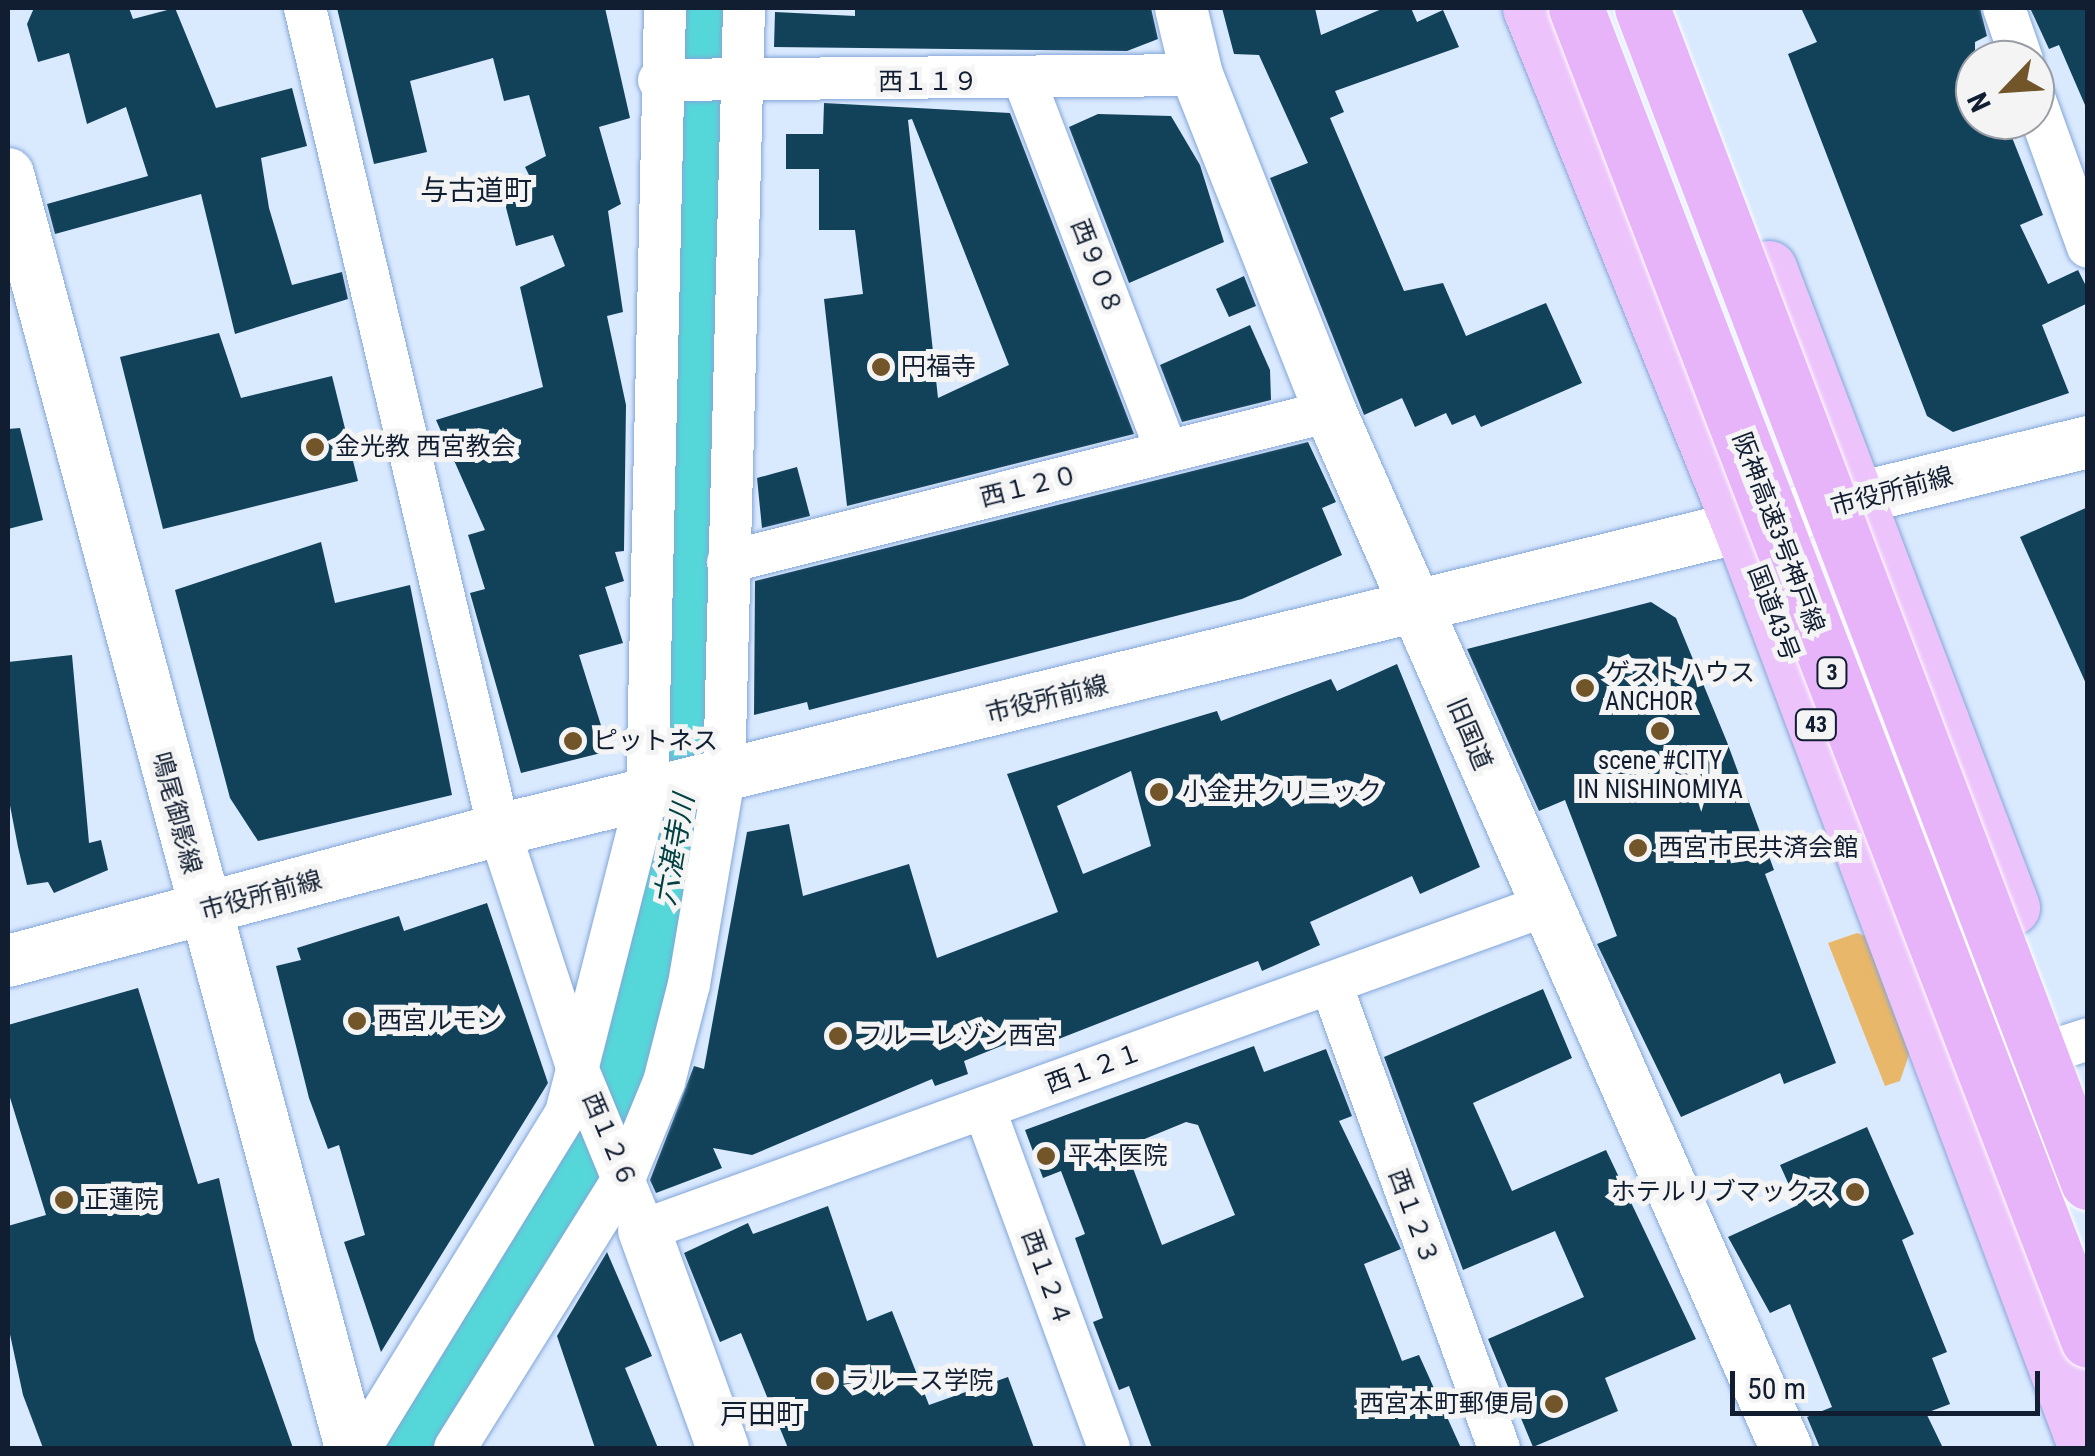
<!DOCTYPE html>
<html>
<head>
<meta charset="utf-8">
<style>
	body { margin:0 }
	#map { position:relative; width:2095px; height:1456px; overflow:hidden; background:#d9e9fe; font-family:"Roboto Condensed","Noto Sans JP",sans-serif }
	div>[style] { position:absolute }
	.green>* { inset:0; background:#e9b76a }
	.river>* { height:75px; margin:-37.5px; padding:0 37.5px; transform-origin:37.5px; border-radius:37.5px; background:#55d7d9 }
	.building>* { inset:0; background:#12415a }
	.roads { filter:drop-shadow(0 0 2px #83a6d8) drop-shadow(0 0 2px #83a6d8) }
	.minor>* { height:42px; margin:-21px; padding:0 21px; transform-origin:21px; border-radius:21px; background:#fff }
	.tertiary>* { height:52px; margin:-26px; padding:0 26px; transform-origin:26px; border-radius:26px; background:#fff }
	.trunk>* { height:55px; margin:-27.5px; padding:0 27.5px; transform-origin:27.5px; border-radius:27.5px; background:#ecc3fb }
	.bridges { filter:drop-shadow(0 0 2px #fff) drop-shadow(0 0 2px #fff) }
	.motorway-bridge>* { height:55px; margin:-27.5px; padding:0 27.5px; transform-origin:27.5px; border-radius:27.5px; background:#e7b4fa }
	.dots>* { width:28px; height:28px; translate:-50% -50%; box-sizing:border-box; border:5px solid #f4f4f4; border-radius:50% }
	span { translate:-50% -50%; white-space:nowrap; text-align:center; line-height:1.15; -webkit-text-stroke:10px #f4f4f4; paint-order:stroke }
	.shield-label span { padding:2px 8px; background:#f4f4f4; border:2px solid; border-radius:8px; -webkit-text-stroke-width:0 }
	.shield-label { font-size:22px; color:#111e31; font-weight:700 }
	.street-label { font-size:25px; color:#111e31 }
	.poi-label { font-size:25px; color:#111e31 }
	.left { translate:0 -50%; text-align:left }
	.right { translate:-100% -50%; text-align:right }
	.neighbourhood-label { font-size:28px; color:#111e31 }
	.water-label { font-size:28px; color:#004041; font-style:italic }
	.frame { position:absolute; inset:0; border:10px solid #111e31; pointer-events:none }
	.north { position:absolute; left:1955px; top:40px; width:100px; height:100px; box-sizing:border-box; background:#f4f4f4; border:2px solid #999ea6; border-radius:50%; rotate:245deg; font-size:28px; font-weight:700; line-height:40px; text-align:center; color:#111e31 }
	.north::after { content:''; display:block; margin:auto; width:35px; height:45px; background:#725528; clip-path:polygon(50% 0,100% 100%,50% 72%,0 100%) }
	.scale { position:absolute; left:1730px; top:1371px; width:310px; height:45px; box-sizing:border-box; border:5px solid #111e31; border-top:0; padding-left:12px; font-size:30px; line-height:35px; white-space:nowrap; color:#111e31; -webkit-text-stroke:8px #f4f4f4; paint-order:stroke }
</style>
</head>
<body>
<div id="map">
	<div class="green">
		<i style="clip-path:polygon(1857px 933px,1871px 938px,1913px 1043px,1900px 1081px,1885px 1086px,1828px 943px)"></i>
	</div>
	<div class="river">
		<i style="left:405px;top:1448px;width:332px;rotate:-57.4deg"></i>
		<i style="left:584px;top:1168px;width:106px;rotate:-66.6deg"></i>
		<i style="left:626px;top:1071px;width:233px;rotate:-76.6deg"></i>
		<i style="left:680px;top:844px;width:113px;rotate:-83.4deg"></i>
		<i style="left:693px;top:732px;width:724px;rotate:-88.97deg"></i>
	</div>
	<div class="building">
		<i style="clip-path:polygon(34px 8px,129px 8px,133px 19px,175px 8px,216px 108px,292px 88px,307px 146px,261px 158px,269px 208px,292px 285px,342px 272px,348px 299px,235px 334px,201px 194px,55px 234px,47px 204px,148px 176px,126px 107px,87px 124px,69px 53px,38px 62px,27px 24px)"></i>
		<i style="clip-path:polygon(337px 8px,605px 8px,630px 118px,599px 127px,621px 204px,608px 211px,623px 312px,607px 316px,626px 405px,624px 551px,615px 552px,624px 581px,605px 587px,623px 643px,579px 655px,609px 751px,521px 773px,470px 593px,485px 589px,468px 535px,485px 530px,436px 420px,543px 387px,520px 287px,565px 266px,553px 235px,516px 246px,503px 196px,535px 187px,525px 167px,546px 156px,529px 95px,504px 101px,493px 58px,410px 81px,427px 152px,374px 164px)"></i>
		<i style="clip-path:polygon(855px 8px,1151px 8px,1158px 39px,1127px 51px,774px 47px,775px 12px,855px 16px)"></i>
		<i style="clip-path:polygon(1222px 8px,1315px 8px,1321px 35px,1384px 8px,1411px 8px,1417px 22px,1443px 10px,1459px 47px,1335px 91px,1344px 112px,1330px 118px,1404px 291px,1443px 283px,1466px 336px,1546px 303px,1582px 383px,1481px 427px,1475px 415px,1452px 425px,1446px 413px,1415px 427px,1402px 398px,1364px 415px,1270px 178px,1308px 163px,1259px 55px,1234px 54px)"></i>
		<i style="clip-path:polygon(1801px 8px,1980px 8px,1987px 36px,1975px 42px,1975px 120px,2005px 120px,2043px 215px,2020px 225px,2048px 284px,2078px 270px,2088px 290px,2088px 303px,2042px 325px,2069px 393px,1953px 432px,1927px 416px,1788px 54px,1817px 42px)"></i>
		<i style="clip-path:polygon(2030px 8px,2088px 8px,2088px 112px,2059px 45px,2049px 49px)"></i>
		<i style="clip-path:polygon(evenodd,824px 103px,1010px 113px,1134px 434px,847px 506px,824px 299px,863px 294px,855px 230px,819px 230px,819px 169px,786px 169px,786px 134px,823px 134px,824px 103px,912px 119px,1009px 365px,938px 398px,908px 120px,912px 119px)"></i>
		<i style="clip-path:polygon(1098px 114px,1171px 116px,1200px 165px,1224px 242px,1129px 283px,1069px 127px)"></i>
		<i style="clip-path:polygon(1244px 276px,1256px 306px,1229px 317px,1216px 289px)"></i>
		<i style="clip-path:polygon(1250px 325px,1270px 370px,1271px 400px,1182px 422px,1160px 365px)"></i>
		<i style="clip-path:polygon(219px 333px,241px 398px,332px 376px,358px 481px,163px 529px,120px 357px)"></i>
		<i style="clip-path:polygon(20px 428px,43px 520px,8px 529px,8px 429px)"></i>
		<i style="clip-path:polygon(1308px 442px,1336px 502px,1322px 508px,1342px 555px,1242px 599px,809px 710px,807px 702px,754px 715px,755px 581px)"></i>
		<i style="clip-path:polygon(797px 467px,810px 516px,762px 528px,757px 478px)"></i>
		<i style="clip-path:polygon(2088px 507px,2088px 688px,2020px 537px)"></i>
		<i style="clip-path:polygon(321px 542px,335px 603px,410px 585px,452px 795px,258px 841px,230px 798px,175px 590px)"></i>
		<i style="clip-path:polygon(1651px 602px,1676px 618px,1727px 742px,1774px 870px,1765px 874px,1836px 1063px,1784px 1084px,1780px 1073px,1681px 1117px,1597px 944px,1617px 936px,1565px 800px,1539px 811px,1467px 649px)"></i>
		<i style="clip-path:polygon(72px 655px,89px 843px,101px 840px,108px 870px,54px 893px,48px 882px,27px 885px,18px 847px,8px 795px,8px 662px)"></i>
		<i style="clip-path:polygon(evenodd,1397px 664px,1480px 867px,1420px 894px,1412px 876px,1310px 922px,1320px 945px,1262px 971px,1258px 961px,1051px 1042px,1046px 1028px,964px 1061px,968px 1074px,935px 1086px,932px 1079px,752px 1155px,713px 1148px,722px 1168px,656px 1193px,650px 1180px,694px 1066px,704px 1069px,747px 832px,789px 824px,803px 896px,909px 864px,937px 958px,1058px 912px,1007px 774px,1217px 711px,1221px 721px,1331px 679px,1337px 691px,1397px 664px,1131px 771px,1151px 846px,1083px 874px,1057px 806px,1131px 771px)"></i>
		<i style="clip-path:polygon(487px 903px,548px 1083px,381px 1352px,344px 1242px,365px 1235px,339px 1145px,328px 1149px,309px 1098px,276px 966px,301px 960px,297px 948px,399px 916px,404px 931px)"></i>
		<i style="clip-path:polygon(138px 988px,198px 1184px,219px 1178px,255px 1340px,293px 1448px,43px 1448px,23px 1395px,8px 1325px,8px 1226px,46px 1215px,8px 1091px,8px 1025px)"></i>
		<i style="clip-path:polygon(1543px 989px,1572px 1058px,1473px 1103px,1512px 1191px,1606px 1150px,1696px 1339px,1605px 1378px,1618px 1411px,1533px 1447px,1488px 1339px,1584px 1297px,1555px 1231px,1463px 1270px,1384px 1057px)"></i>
		<i style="clip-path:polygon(evenodd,1254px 1046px,1264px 1072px,1326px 1049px,1352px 1116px,1339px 1121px,1401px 1249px,1364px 1264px,1402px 1361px,1419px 1355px,1461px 1448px,1152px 1448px,1129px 1386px,1119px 1390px,1093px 1322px,1103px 1318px,1075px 1238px,1085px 1234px,1061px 1171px,1043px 1178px,1025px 1130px,1254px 1046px,1186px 1122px,1198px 1125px,1235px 1215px,1162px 1245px,1125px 1147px,1186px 1122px)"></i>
		<i style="clip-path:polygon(1867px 1127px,1914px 1234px,1902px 1240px,1947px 1352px,1932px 1358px,1950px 1404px,1926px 1413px,1943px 1448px,1820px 1448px,1807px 1417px,1832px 1407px,1790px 1304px,1770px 1313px,1728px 1237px,1798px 1205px,1780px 1165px)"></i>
		<i style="clip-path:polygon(828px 1206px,867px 1321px,892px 1311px,929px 1405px,1008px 1377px,1034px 1448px,788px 1448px,741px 1333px,720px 1342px,684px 1253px,748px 1223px,753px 1234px)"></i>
		<i style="clip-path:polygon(607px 1252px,652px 1356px,625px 1368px,658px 1448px,595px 1448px,557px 1336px)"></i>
	</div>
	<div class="roads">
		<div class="minor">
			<i style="left:305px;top:8px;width:845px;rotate:76.72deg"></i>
			<i style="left:499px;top:830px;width:253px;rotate:71.8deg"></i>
			<i style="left:578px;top:1070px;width:173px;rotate:67.6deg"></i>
			<i style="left:644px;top:1230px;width:957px;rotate:-19.8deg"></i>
			<i style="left:2004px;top:8px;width:55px;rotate:70.9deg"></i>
			<i style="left:659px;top:80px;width:538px;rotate:-0.53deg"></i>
			<i style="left:1025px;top:82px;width:396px;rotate:69deg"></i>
			<i style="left:2035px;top:100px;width:156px;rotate:70.2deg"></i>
			<i style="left:728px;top:562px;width:621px;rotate:-14.08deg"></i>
			<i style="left:1331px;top:984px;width:493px;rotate:70.1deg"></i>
			<i style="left:2064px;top:1047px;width:25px;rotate:-18deg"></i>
			<i style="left:984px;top:1108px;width:362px;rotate:69.8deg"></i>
			<i style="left:360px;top:1448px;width:393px;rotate:-58.4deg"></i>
			<i style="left:566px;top:1113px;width:328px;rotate:-75.7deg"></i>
			<i style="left:647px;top:795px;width:787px;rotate:-88.69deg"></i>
			<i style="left:455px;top:1448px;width:323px;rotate:-58deg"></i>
			<i style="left:626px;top:1174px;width:100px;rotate:-67.6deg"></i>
			<i style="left:664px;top:1082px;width:101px;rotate:-75.7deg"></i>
			<i style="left:689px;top:984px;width:210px;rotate:-80.4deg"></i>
			<i style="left:724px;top:777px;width:769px;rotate:-88.51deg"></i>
		</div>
		<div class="tertiary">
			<i style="left:1181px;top:8px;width:69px;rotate:76.6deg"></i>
			<i style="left:1197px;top:75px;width:361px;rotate:68.4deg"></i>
			<i style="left:1330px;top:411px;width:1133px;rotate:66.26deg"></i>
			<i style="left:8px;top:174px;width:1319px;rotate:74.93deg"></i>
			<i style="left:8px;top:961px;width:508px;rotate:-14.94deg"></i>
			<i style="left:499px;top:830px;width:1636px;rotate:-13.72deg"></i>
			<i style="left:644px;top:1230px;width:232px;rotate:70.1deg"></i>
		</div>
		<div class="trunk">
			<i style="left:1530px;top:8px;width:567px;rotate:67.92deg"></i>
			<i style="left:1743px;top:533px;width:977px;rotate:69.45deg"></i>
			<i style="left:1769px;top:268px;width:684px;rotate:69.18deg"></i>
		</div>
	</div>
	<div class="bridges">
		<div class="motorway-bridge">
			<i style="left:1576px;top:8px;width:1427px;rotate:68.97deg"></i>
			<i style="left:1642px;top:8px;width:1256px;rotate:69.2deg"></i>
		</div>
	</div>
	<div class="dots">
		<i style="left:881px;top:367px;background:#725528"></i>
		<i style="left:315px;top:447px;background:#725528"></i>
		<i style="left:1585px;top:688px;background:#725528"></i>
		<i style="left:1660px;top:731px;background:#725528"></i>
		<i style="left:573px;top:741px;background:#725528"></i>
		<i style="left:1159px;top:792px;background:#725528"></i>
		<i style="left:1638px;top:848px;background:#725528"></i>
		<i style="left:357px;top:1021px;background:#725528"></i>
		<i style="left:838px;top:1036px;background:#725528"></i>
		<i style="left:1046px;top:1156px;background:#725528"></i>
		<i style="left:1855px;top:1192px;background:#725528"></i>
		<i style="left:64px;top:1200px;background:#725528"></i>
		<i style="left:825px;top:1381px;background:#725528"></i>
		<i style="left:1554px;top:1404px;background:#725528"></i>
	</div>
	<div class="shield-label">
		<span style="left:1832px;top:673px">3</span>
		<span style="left:1816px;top:725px">43</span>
	</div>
	<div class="street-label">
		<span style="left:928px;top:82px">西１１９</span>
		<span style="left:1096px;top:267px;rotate:69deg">西９０８</span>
		<span style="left:1029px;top:487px;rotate:-14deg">西１２０</span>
		<span style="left:1892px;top:492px;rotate:-15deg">市役所前線</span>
		<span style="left:1778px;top:533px;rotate:69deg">阪神高速3号神戸線</span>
		<span style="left:1773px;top:613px;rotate:69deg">国道43号</span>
		<span style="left:1047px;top:700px;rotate:-14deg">市役所前線</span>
		<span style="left:1469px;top:734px;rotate:67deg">旧国道</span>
		<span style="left:176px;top:813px;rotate:75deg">鳴尾御影線</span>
		<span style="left:261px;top:896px;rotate:-15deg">市役所前線</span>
		<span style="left:1094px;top:1069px;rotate:-20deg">西１２１</span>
		<span style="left:609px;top:1140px;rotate:67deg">西１２６</span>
		<span style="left:1413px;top:1217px;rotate:70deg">西１２３</span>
		<span style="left:1046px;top:1278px;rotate:70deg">西１２４</span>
	</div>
	<div class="poi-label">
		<span class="left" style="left:901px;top:367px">円福寺</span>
		<span class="left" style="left:335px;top:447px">金光教 西宮教会</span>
		<span class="left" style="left:1605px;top:688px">ゲストハウス<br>ANCHOR</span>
		<span class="left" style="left:593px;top:741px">ピットネス</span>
		<span style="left:1660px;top:776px">scene #CITY<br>IN NISHINOMIYA</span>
		<span class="left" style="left:1182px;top:792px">小金井クリニック</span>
		<span class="left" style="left:1658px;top:848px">西宮市民共済会館</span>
		<span class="left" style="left:377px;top:1021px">西宮ルモン</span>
		<span class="left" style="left:858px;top:1036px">フルーレゾン西宮</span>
		<span class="left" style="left:1068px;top:1156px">平本医院</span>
		<span class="right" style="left:1835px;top:1192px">ホテルリブマックス</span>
		<span class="left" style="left:84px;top:1200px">正蓮院</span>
		<span class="left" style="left:845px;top:1381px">ラルース学院</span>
		<span class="right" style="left:1534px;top:1404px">西宮本町郵便局</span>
	</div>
	<div class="neighbourhood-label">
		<span style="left:476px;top:191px">与古道町</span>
		<span style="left:762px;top:1415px">戸田町</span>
	</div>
	<div class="water-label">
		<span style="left:675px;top:850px;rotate:-80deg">六湛寺川</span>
	</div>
	<div class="frame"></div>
	<div class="north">N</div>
	<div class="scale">50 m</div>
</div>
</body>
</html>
